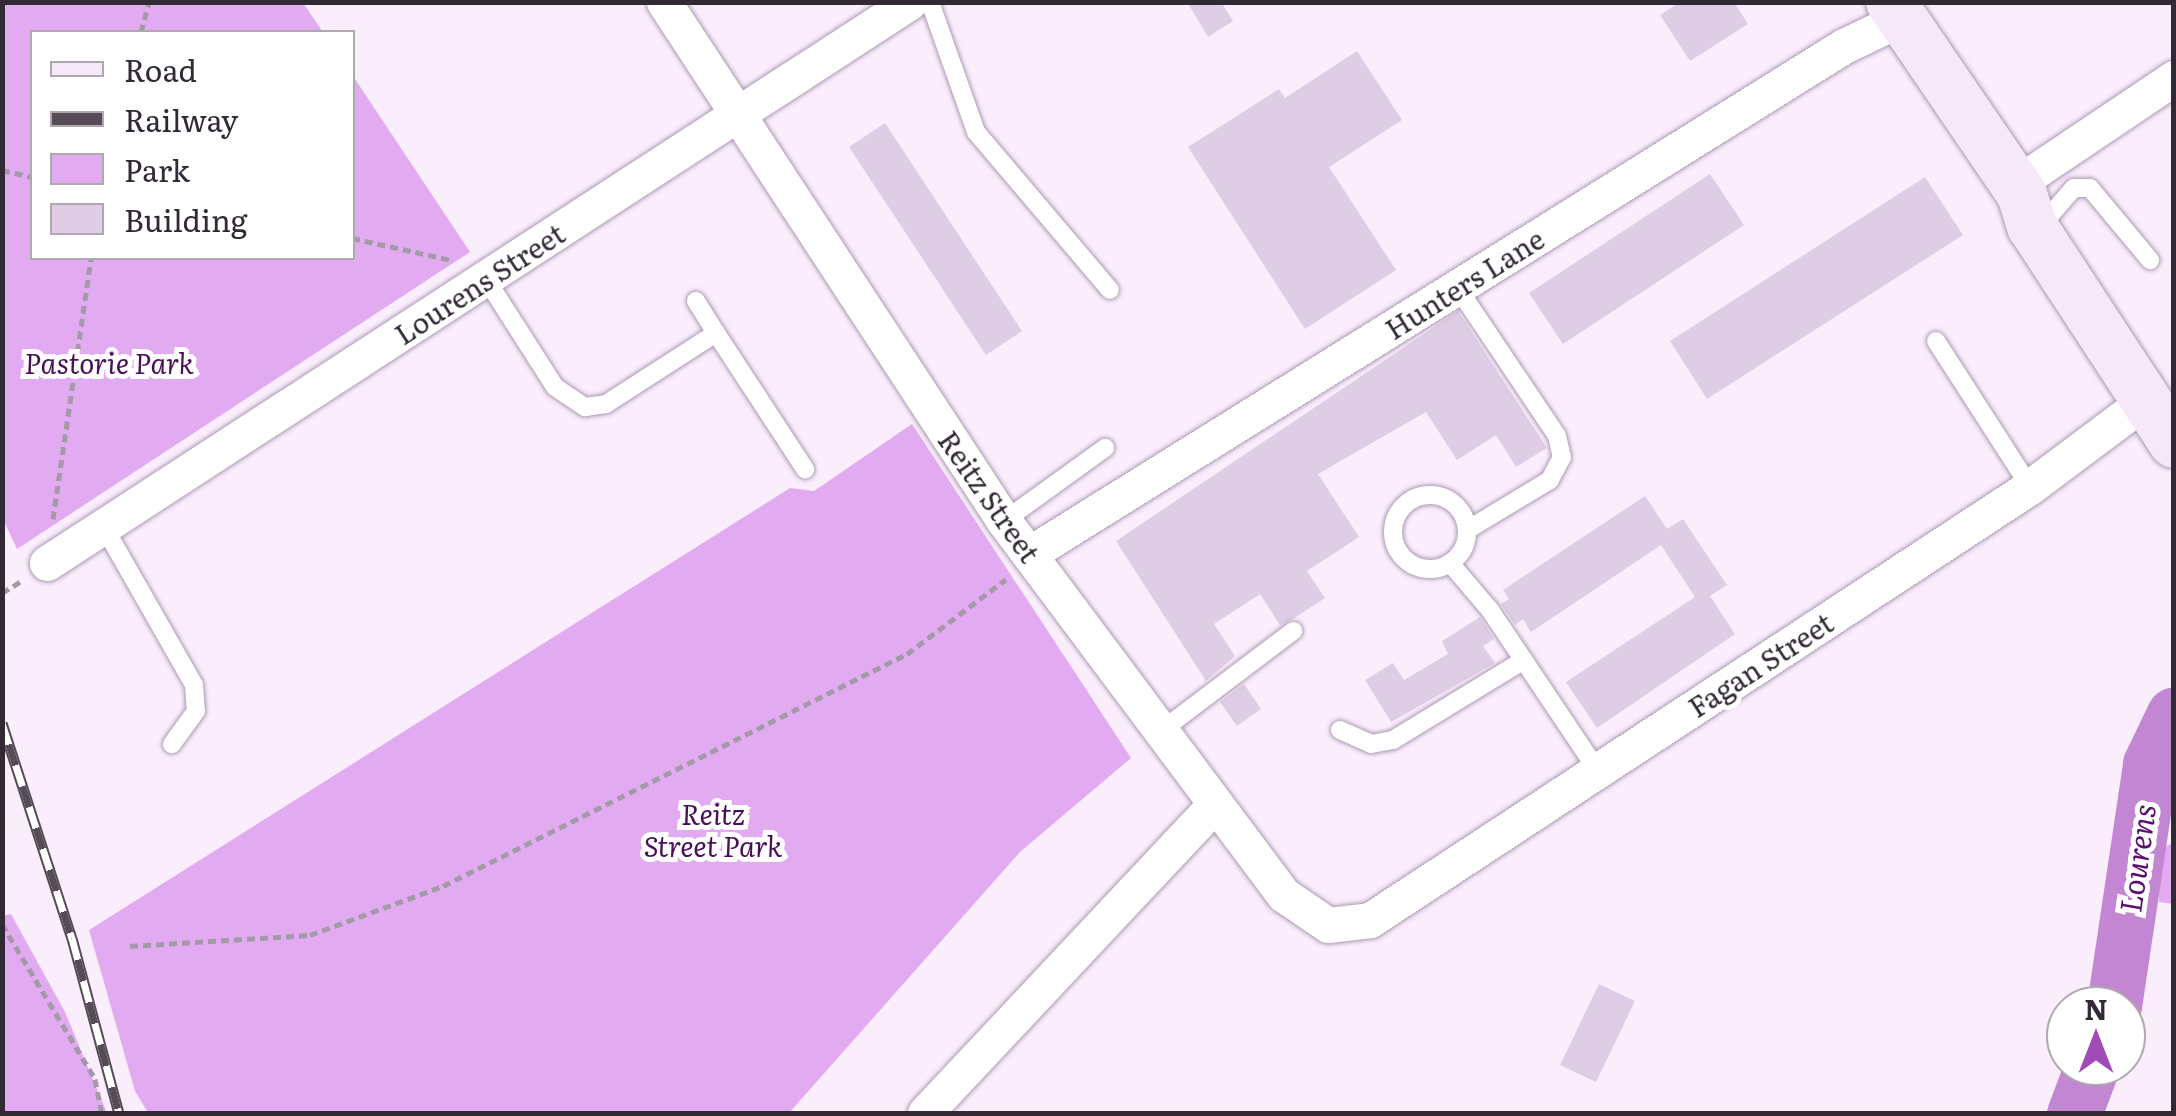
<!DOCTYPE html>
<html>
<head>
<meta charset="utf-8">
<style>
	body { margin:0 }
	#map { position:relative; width:2176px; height:1116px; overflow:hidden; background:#faeefd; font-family:Literata,serif }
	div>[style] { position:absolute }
	.green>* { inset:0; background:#e1aaf1 }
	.river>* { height:55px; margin:-27.5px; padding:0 27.5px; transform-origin:27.5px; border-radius:27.5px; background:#c286d3 }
	.building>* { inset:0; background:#dfcce5 }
	.path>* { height:5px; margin-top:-2.5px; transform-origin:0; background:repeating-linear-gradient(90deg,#a499a6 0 8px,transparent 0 13px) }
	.roads { filter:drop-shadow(0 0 2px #ac9ab2) drop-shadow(0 0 2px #ac9ab2) }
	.lane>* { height:18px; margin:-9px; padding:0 9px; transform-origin:9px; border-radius:9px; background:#fff }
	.lane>.ring { margin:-9px; padding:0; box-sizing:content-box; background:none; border:18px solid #fff; border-radius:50% }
	.street>* { height:35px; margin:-17.5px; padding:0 17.5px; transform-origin:17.5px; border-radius:17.5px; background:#fff }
	.secondary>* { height:50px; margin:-25px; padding:0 25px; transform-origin:25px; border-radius:25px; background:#f5e8f9 }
	.rail>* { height:11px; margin-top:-5.5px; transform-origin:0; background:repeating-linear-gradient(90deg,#fff 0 22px,#554c57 0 44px); box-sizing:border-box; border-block:2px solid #554c57 }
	span { translate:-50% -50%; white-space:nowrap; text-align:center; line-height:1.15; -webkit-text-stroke:10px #fff; paint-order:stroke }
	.street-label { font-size:28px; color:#312933 }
	.park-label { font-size:28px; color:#491057; font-style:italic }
	.water-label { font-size:30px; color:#5c0e6f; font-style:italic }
	.frame { position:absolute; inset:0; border:5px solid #312933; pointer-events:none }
	.legend { position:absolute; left:30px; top:30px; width:325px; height:230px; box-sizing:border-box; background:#fff; border:2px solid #ada9ad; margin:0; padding:12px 18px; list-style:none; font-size:30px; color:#312933 }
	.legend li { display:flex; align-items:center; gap:20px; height:50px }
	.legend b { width:50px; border:2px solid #ada9ad }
	.north { position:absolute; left:2046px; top:986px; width:100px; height:100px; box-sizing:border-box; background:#fff; border:2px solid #ada9ad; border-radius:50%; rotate:0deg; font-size:28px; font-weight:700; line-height:40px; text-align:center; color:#312933 }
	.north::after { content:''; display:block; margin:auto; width:35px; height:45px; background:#a14bb8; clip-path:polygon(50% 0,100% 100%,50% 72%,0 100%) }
</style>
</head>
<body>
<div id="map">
	<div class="green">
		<i style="clip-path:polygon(2px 3px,303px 3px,323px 32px,32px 32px,32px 258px,352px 258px,353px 76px,470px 252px,17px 549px,2px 517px)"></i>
		<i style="clip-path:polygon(912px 424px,1131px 758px,1020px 852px,789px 1113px,148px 1113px,135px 1091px,89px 930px,790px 488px,814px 491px)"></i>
		<i style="clip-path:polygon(2173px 843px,2173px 904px,2159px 902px,2158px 850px)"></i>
		<i style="clip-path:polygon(11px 914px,65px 1012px,107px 1113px,3px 1113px,2px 916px)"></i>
	</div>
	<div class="river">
		<i style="left:2114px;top:1006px;width:245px;rotate:-81.5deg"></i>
		<i style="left:2150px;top:764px;width:55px;rotate:-64.4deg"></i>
		<i style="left:2074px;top:1114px;width:51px;rotate:-69.4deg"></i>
	</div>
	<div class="building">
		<i style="clip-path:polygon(1187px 2px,1221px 2px,1233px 21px,1208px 37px)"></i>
		<i style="clip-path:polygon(1680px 2px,1734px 2px,1748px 24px,1690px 61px,1660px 15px)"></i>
		<i style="clip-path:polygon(1357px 51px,1402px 120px,1329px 167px,1396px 270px,1305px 329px,1188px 147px,1279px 89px,1285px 98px)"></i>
		<i style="clip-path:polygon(885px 123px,1022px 331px,986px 355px,849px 147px)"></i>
		<i style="clip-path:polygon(1710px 174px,1744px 225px,1563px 344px,1529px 293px)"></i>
		<i style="clip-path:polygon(1925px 177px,1963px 235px,1707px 399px,1670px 341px)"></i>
		<i style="clip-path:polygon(1458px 311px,1547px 448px,1516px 467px,1496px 435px,1457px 460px,1426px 412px,1318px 474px,1359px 537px,1307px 571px,1325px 598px,1293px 619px,1280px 625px,1260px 594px,1214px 624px,1235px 656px,1206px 681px,1116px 541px)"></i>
		<i style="clip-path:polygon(1645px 496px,1667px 529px,1683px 519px,1727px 585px,1710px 596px,1735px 634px,1597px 728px,1566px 682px,1695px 597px,1661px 545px,1531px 632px,1523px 619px,1515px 625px,1501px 604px,1509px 599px,1503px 590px)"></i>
		<i style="clip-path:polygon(1480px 617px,1494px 639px,1483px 646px,1495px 663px,1391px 722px,1365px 680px,1393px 663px,1404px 680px,1448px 654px,1442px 641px)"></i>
		<i style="clip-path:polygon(1244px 684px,1261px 709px,1237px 726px,1220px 702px)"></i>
		<i style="clip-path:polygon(1599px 984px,1635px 1001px,1596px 1082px,1560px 1065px)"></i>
	</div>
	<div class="path">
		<i style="left:141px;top:32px;width:31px;rotate:-75deg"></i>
		<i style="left:2px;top:170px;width:31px;rotate:13deg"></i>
		<i style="left:352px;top:238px;width:101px;rotate:12.5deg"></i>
		<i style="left:53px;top:519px;width:264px;rotate:-81.7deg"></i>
		<i style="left:2px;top:593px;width:22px;rotate:-32deg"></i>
		<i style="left:2px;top:924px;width:181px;rotate:59deg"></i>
		<i style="left:95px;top:1079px;width:36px;rotate:79deg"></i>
		<i style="left:130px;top:946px;width:180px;rotate:-3.5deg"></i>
		<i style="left:310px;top:935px;width:142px;rotate:-20.2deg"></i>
		<i style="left:443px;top:886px;width:519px;rotate:-26.57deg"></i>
		<i style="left:907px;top:654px;width:124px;rotate:-37.1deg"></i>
	</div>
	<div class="roads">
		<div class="lane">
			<i style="left:930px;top:2px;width:138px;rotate:70.5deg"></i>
			<i style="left:976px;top:132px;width:207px;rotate:49.7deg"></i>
			<i style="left:2052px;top:213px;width:33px;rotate:-49deg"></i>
			<i style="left:2074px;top:188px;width:16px"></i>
			<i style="left:2090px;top:188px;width:94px;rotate:50.2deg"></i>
			<i style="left:486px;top:279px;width:128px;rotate:57.4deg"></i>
			<i style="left:555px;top:387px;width:36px;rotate:34deg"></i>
			<i style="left:585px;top:407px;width:21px;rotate:-8deg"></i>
			<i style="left:606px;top:404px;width:131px;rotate:-32.8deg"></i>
			<i style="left:716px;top:333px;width:163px;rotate:56.8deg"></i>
			<i style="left:1457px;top:287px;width:179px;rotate:56.1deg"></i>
			<i style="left:1557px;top:436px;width:22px;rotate:77deg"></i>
			<i style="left:1562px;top:457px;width:26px;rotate:118deg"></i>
			<i style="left:1550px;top:480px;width:97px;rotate:148.9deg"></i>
			<i style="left:696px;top:301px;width:38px;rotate:58deg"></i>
			<i style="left:1936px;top:341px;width:174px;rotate:57.2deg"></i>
			<i class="ring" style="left:1393px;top:495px;width:56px;height:56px"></i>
			<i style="left:1004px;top:521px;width:125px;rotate:-35.9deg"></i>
			<i style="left:104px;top:527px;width:182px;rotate:60.3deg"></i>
			<i style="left:194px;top:685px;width:26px;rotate:86deg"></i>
			<i style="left:196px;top:711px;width:41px;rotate:126deg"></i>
			<i style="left:1450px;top:563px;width:62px;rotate:49.6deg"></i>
			<i style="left:1490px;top:610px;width:192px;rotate:56.2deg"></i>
			<i style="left:1340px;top:730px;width:34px;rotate:24deg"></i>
			<i style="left:1371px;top:744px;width:22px;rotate:-10deg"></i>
			<i style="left:1393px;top:740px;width:153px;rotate:-31.4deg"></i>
			<i style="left:1161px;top:731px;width:166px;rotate:-37.1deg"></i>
		</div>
		<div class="street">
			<i style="left:664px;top:2px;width:620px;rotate:56.77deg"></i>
			<i style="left:1004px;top:521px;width:467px;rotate:53.2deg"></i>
			<i style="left:1284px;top:895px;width:53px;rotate:34.3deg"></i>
			<i style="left:1328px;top:925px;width:42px;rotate:-6.8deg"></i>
			<i style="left:1370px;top:920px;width:789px;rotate:-33.27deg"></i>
			<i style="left:2030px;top:487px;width:144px;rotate:-36.8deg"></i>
			<i style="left:2016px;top:184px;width:190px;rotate:-33.9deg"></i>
			<i style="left:1029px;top:554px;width:960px;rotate:-31.94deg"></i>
			<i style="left:1844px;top:46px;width:64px;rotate:-25.8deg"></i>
			<i style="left:47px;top:563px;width:1029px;rotate:-33.03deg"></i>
			<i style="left:925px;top:1113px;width:424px;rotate:-46.8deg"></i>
		</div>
		<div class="secondary">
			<i style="left:1891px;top:2px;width:232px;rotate:55.7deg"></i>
			<i style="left:2022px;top:194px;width:34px;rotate:73deg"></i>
			<i style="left:2032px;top:226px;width:259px;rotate:56.8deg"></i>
		</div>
	</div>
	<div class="rail">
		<i style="left:2px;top:723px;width:226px;rotate:72deg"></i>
		<i style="left:72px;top:938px;width:182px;rotate:75deg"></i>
	</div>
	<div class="street-label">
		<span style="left:479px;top:283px;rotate:-33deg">Lourens Street</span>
		<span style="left:1464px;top:283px;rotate:-32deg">Hunters Lane</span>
		<span style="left:990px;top:496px;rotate:55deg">Reitz Street</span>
		<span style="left:1760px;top:664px;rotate:-33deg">Fagan Street</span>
	</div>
	<div class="park-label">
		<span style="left:109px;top:362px">Pastorie Park</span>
		<span style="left:713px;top:829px">Reitz<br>Street Park</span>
	</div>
	<div class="water-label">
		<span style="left:2136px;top:858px;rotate:-82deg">Lourens</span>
	</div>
	<div class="frame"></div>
	<ul class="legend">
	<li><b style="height:12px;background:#f5e8f9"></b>Road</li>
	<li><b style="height:12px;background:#554c57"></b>Railway</li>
	<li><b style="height:28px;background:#e1aaf1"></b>Park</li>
	<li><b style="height:28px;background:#dfcce5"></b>Building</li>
	</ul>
	<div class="north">N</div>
</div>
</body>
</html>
